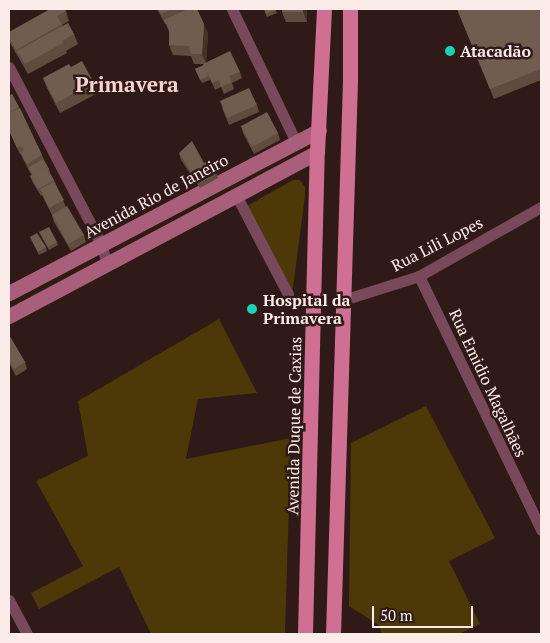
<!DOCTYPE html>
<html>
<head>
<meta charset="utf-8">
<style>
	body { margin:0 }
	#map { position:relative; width:550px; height:643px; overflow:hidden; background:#301a17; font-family:"PT Serif",serif }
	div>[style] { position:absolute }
	.green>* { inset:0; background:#4c3907 }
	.street>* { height:11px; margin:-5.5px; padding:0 5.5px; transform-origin:5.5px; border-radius:5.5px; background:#78495a }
	.secondary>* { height:15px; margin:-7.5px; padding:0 7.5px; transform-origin:7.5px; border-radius:7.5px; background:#a95f7a }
	.primary>* { height:15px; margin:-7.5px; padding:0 7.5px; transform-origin:7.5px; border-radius:7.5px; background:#cf6f92 }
	.wall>* { inset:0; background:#604c3e }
	.shaded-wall>* { inset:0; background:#463127 }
	.building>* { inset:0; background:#715d50 }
	.dots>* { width:14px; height:14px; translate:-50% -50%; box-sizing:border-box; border:2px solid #301a17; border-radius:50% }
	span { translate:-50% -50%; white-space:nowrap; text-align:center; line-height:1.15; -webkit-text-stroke:5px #301a17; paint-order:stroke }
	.poi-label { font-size:16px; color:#fcece9; font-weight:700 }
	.left { translate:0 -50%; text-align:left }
	.street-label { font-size:16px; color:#fcece9 }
	.district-label { font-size:21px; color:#f7d6d2; font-weight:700 }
	.frame { position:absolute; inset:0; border:10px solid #fcece9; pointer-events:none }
	.scale { position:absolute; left:372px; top:606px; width:101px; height:22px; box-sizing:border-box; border:2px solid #fcece9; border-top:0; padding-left:6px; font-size:15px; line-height:18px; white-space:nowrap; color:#fcece9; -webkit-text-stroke:4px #301a17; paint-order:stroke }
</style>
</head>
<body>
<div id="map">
	<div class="green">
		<i style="clip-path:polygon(293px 180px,300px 180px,305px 187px,305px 196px,292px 295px,247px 206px)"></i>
		<i style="clip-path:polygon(219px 319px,257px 393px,198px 399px,186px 459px,291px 438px,285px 634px,151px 634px,119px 567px,39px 609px,31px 593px,83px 566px,36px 481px,88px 456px,78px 401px)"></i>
		<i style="clip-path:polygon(426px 406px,495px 538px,449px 561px,480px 624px,459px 634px,381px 634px,380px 626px,349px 606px,351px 443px)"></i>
	</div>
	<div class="street">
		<i style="left:232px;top:9px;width:148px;rotate:64.3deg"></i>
		<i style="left:9px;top:67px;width:199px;rotate:62.5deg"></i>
		<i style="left:101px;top:244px;width:21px;rotate:73deg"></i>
		<i style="left:236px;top:195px;width:112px;rotate:62.3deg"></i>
		<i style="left:419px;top:276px;width:282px;rotate:64.3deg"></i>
		<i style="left:343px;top:300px;width:80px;rotate:-17.5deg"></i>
		<i style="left:419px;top:276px;width:140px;rotate:-29.5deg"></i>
		<i style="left:9px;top:600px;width:38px;rotate:62deg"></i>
	</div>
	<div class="secondary">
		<i style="left:9px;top:293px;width:350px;rotate:-27.7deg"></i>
		<i style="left:9px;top:316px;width:349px;rotate:-28deg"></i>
	</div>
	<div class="primary">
		<i style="left:305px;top:634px;width:482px;rotate:-88.6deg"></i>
		<i style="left:317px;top:152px;width:143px;rotate:-87.2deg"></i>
		<i style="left:333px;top:634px;width:553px;rotate:-88.24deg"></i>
		<i style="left:350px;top:81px;width:72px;rotate:-90deg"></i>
	</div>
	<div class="wall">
		<i style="clip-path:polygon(157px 9px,198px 9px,197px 9px,208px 34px,206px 63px,240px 72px,242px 78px,232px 83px,234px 89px,224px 94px,221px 87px,215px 90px,209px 76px,210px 80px,202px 83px,195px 69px,204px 65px,204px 64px,194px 64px,191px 56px,173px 55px,169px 45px,169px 32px,166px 24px,165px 24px)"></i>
		<i style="clip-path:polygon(264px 9px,275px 9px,277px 13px,267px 17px)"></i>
		<i style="clip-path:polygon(282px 9px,307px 9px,307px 22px,286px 22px,282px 12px)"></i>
		<i style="clip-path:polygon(457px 9px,541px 9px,541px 80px,494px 99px)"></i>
		<i style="clip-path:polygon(66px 11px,69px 21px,62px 25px,74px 34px,78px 44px,66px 51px,67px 53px,28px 74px,10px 43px,9px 39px,9px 32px)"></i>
		<i style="clip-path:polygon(71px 67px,94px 83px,98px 93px,60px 113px,47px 88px,43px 78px)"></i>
		<i style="clip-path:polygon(12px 94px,42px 155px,45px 162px,49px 169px,50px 173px,54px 180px,66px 207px,84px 235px,86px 242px,71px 251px,54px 222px,52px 215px,42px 195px,41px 196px,33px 183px,30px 176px,32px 176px,23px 159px,21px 154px,20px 154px,9px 131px,9px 96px)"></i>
		<i style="clip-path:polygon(257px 105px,259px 112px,229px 125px,222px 108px)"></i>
		<i style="clip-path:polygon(241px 126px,278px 133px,280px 140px,254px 154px,243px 133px)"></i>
		<i style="clip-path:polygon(179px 153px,204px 163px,216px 171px,218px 178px,200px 188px,181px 160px)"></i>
		<i style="clip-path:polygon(39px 232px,57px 242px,58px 245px,49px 250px)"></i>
		<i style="clip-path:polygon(30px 237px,46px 247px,47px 251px,39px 255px)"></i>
		<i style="clip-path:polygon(9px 335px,25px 362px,27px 369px,16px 376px,9px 363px)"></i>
	</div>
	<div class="shaded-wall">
		<i style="clip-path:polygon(303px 9px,307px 9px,307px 22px,303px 12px)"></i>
		<i style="clip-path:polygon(204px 24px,208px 34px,206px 64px,202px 54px)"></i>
	</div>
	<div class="building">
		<i style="clip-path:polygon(50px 9px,64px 9px,66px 11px,57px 16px,62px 24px,16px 50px,9px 37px,9px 32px)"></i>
		<i style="clip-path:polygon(158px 9px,173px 9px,161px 14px)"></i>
		<i style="clip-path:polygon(188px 9px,197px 9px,204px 24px,202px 54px,191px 54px,189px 46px,169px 45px,169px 29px,164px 20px)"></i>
		<i style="clip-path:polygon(264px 9px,275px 9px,276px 10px,266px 14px)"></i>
		<i style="clip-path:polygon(282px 9px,303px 9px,303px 12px,282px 12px)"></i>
		<i style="clip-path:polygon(457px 9px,541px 9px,541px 69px,490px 89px)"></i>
		<i style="clip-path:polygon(68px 23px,74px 34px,62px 41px,63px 43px,25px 64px,17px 51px)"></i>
		<i style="clip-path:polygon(230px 51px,240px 72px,229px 76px,232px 82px,221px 87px,219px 80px,212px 83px,203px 64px)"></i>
		<i style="clip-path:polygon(82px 61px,94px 83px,56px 103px,43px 78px,69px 64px,71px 67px)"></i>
		<i style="clip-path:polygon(204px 65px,208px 76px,200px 80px,195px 69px)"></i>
		<i style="clip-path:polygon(249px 88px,257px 105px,227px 118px,220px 101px)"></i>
		<i style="clip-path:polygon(12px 94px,19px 107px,9px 113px,9px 96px)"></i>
		<i style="clip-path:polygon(20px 108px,42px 155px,27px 164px,20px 152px,24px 150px,21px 146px,17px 148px,9px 130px,9px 113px)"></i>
		<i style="clip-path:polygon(267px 112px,278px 133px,252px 147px,241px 126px)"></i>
		<i style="clip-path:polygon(192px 141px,204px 163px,210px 160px,216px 171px,197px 181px,179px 153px)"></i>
		<i style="clip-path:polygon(43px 159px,49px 169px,48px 170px,46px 167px,33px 175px,28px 168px)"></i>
		<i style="clip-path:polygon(46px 167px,54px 180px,38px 189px,30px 176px)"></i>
		<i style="clip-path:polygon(54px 182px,64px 200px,49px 208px,40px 189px)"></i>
		<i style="clip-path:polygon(67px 206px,84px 235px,68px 244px,52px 215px)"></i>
		<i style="clip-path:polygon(49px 227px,57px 242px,48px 247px,39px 232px)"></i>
		<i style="clip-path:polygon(37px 233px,46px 247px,38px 252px,30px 237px)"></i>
		<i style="clip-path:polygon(9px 335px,25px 362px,14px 369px,9px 360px)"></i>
	</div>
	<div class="dots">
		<i style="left:450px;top:51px;background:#17d5b2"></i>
		<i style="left:252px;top:309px;background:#17d5b2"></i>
	</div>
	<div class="poi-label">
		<span class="left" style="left:460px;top:51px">Atacadão</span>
		<span class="left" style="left:263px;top:309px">Hospital da<br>Primavera</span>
	</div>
	<div class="street-label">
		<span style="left:156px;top:196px;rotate:-28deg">Avenida Rio de Janeiro</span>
		<span style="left:437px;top:244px;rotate:-27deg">Rua Lili Lopes</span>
		<span style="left:488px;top:383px;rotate:65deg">Rua Emidio Magalhães</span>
		<span style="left:294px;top:426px;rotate:-89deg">Avenida Duque de Caxias</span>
	</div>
	<div class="district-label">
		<span style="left:127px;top:84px">Primavera</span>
	</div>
	<div class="frame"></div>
	<div class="scale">50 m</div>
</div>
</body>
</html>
